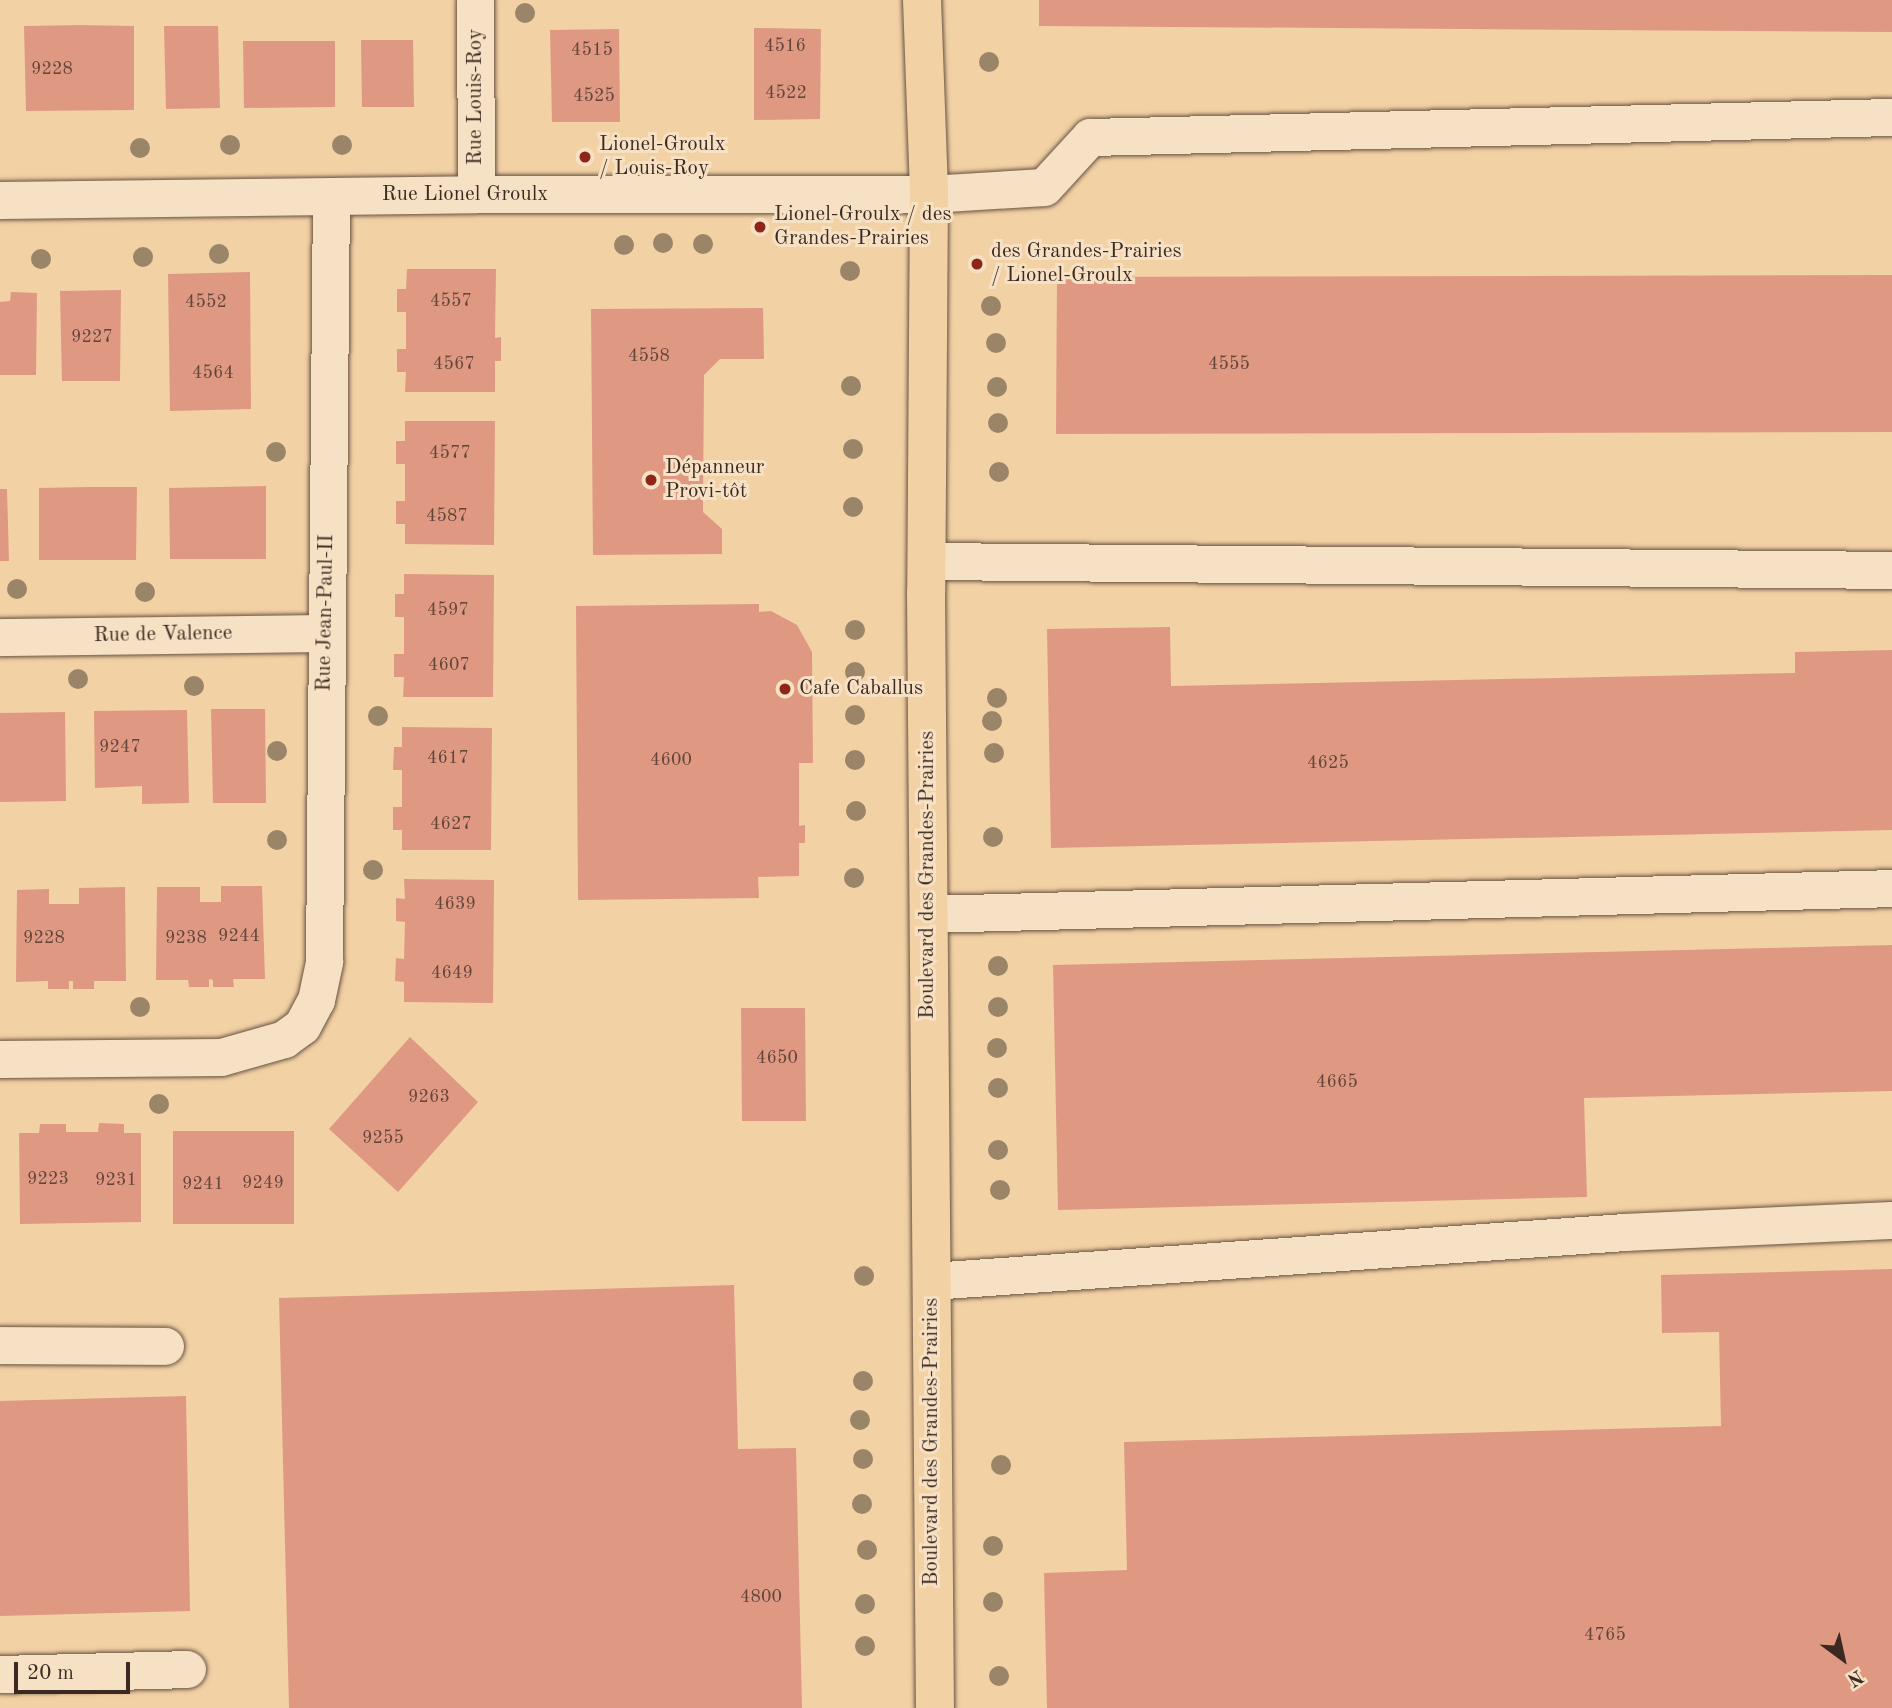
<!DOCTYPE html>
<html>
<head>
<meta charset="utf-8">
<style>
	body { margin:0 }
	#map { position:relative; width:1892px; height:1708px; overflow:hidden; background:#f2d1a4; font-family:"Old Standard TT",serif }
	div>[style] { position:absolute }
	.building>* { inset:0; background:#df9983 }
	.roads { filter:drop-shadow(0 0 2px #695342) drop-shadow(0 0 2px #695342) }
	.minor>* { height:37px; margin:-18.5px; padding:0 18.5px; transform-origin:18.5px; border-radius:18.5px; background:#f7e1c4 }
	.major>* { height:38px; margin:-19px; padding:0 19px; transform-origin:19px; border-radius:19px; background:#f2d1a4 }
	.trees>* { width:20px; height:20px; margin:-10px; border-radius:50%; background:#9b8568 }
	.dots>* { width:19px; height:19px; translate:-50% -50%; box-sizing:border-box; border:4px solid #f7e1c4; border-radius:50% }
	span { translate:-50% -50%; white-space:nowrap; text-align:center; line-height:1.15; -webkit-text-stroke:6px #f7e1c4; paint-order:stroke }
	.number-label { font-size:18px; color:#64453a }
	.number-label span { -webkit-text-stroke-width:0 }
	.street-label { font-size:21px; color:#3b2922 }
	.poi-label { font-size:21px; color:#3b2922 }
	.left { translate:0 -50%; text-align:left }
	.north { position:absolute; left:1808px; top:1624px; width:70px; height:70px; -webkit-text-stroke:5px #f7e1c4; paint-order:stroke; rotate:147deg; font-size:19px; font-weight:700; line-height:28px; text-align:center; color:#3b2922 }
	.north::after { content:''; display:block; margin:auto; width:24px; height:32px; background:#3b2922; clip-path:polygon(50% 0,100% 100%,50% 72%,0 100%) }
	.scale { position:absolute; left:14px; top:1662px; width:116px; height:32px; box-sizing:border-box; border:4px solid #3b2922; border-top:0; padding-left:9px; font-size:21px; line-height:24px; white-space:nowrap; color:#3b2922; -webkit-text-stroke:5px #f7e1c4; paint-order:stroke }
</style>
</head>
<body>
<div id="map">
	<div class="building">
		<i style="clip-path:polygon(1039px 0,1892px 0,1892px 32px,1039px 26px)"></i>
		<i style="clip-path:polygon(80px 25px,134px 26px,134px 110px,26px 111px,24px 26px)"></i>
		<i style="clip-path:polygon(164px 26px,218px 26px,220px 108px,166px 109px)"></i>
		<i style="clip-path:polygon(754px 28px,821px 29px,820px 119px,754px 120px)"></i>
		<i style="clip-path:polygon(619px 29px,620px 122px,552px 122px,550px 30px)"></i>
		<i style="clip-path:polygon(361px 40px,413px 40px,414px 107px,362px 107px)"></i>
		<i style="clip-path:polygon(243px 41px,335px 41px,335px 107px,244px 108px)"></i>
		<i style="clip-path:polygon(407px 269px,496px 269px,495px 338px,501px 337px,501px 361px,495px 361px,495px 392px,405px 392px,406px 372px,397px 372px,397px 349px,406px 349px,406px 312px,397px 312px,397px 289px,406px 289px)"></i>
		<i style="clip-path:polygon(250px 272px,251px 409px,170px 411px,168px 274px)"></i>
		<i style="clip-path:polygon(1892px 275px,1892px 432px,1056px 434px,1057px 277px)"></i>
		<i style="clip-path:polygon(121px 290px,120px 381px,62px 381px,60px 291px)"></i>
		<i style="clip-path:polygon(11px 292px,37px 293px,36px 375px,0 375px,0 302px,10px 301px)"></i>
		<i style="clip-path:polygon(763px 308px,764px 359px,720px 359px,704px 375px,703px 512px,722px 529px,722px 554px,593px 555px,591px 309px)"></i>
		<i style="clip-path:polygon(405px 421px,495px 421px,494px 545px,405px 544px,405px 524px,396px 524px,396px 501px,405px 501px,405px 464px,396px 464px,396px 441px,405px 441px)"></i>
		<i style="clip-path:polygon(266px 486px,266px 559px,170px 559px,169px 488px)"></i>
		<i style="clip-path:polygon(88px 487px,137px 487px,136px 560px,39px 560px,39px 488px)"></i>
		<i style="clip-path:polygon(0 489px,7px 489px,9px 561px,0 561px)"></i>
		<i style="clip-path:polygon(404px 574px,494px 575px,493px 697px,403px 697px,404px 677px,394px 677px,394px 654px,404px 654px,404px 617px,395px 617px,395px 594px,404px 594px)"></i>
		<i style="clip-path:polygon(759px 604px,759px 612px,771px 611px,797px 625px,812px 652px,813px 763px,799px 763px,799px 826px,805px 825px,805px 843px,799px 843px,799px 876px,758px 877px,759px 898px,578px 900px,576px 606px)"></i>
		<i style="clip-path:polygon(1170px 627px,1171px 686px,1795px 673px,1795px 652px,1892px 650px,1892px 830px,1051px 848px,1047px 629px)"></i>
		<i style="clip-path:polygon(211px 709px,265px 709px,266px 803px,213px 803px)"></i>
		<i style="clip-path:polygon(187px 710px,189px 803px,142px 804px,142px 786px,95px 788px,94px 711px)"></i>
		<i style="clip-path:polygon(65px 712px,66px 801px,0 802px,0 713px)"></i>
		<i style="clip-path:polygon(402px 727px,492px 728px,491px 850px,402px 850px,402px 830px,393px 830px,393px 807px,402px 807px,402px 770px,393px 770px,394px 747px,402px 747px)"></i>
		<i style="clip-path:polygon(404px 879px,494px 880px,493px 1003px,404px 1002px,404px 982px,395px 981px,396px 958px,404px 959px,405px 922px,396px 921px,396px 898px,405px 899px)"></i>
		<i style="clip-path:polygon(221px 886px,262px 886px,265px 979px,233px 979px,234px 987px,213px 987px,213px 980px,209px 979px,209px 987px,189px 987px,188px 980px,156px 980px,157px 887px,200px 887px,200px 902px,221px 902px)"></i>
		<i style="clip-path:polygon(125px 887px,126px 981px,94px 981px,94px 989px,73px 989px,73px 981px,69px 981px,69px 989px,48px 989px,48px 981px,16px 982px,17px 890px,49px 889px,49px 904px,79px 904px,79px 888px)"></i>
		<i style="clip-path:polygon(1892px 945px,1892px 1091px,1584px 1098px,1587px 1197px,1058px 1210px,1053px 965px)"></i>
		<i style="clip-path:polygon(741px 1008px,805px 1008px,806px 1121px,742px 1121px)"></i>
		<i style="clip-path:polygon(410px 1037px,478px 1102px,398px 1192px,329px 1129px)"></i>
		<i style="clip-path:polygon(99px 1123px,124px 1124px,124px 1133px,141px 1133px,141px 1222px,20px 1224px,19px 1133px,39px 1133px,40px 1124px,66px 1124px,66px 1132px,98px 1132px)"></i>
		<i style="clip-path:polygon(173px 1131px,294px 1131px,294px 1224px,173px 1224px)"></i>
		<i style="clip-path:polygon(1892px 1269px,1892px 1708px,1047px 1708px,1044px 1573px,1127px 1570px,1124px 1442px,1721px 1426px,1719px 1332px,1662px 1333px,1661px 1275px)"></i>
		<i style="clip-path:polygon(734px 1285px,738px 1449px,796px 1448px,802px 1708px,289px 1708px,279px 1298px)"></i>
		<i style="clip-path:polygon(186px 1396px,190px 1611px,0 1616px,0 1401px)"></i>
	</div>
	<div class="roads">
		<div class="minor">
			<i style="left:475px;top:0;width:194px;rotate:89.7deg"></i>
			<i style="left:0;top:200px;width:476px;rotate:-0.7deg"></i>
			<i style="left:476px;top:194px;width:453px"></i>
			<i style="left:929px;top:194px;width:115px;rotate:-3.5deg"></i>
			<i style="left:1044px;top:187px;width:68px;rotate:-47.4deg"></i>
			<i style="left:1090px;top:137px;width:802px;rotate:-1.43deg"></i>
			<i style="left:926px;top:561px;width:966px;rotate:0.53deg"></i>
			<i style="left:0;top:637px;width:326px;rotate:-0.7deg"></i>
			<i style="left:928px;top:914px;width:964px;rotate:-1.54deg"></i>
			<i style="left:0;top:1059px;width:221px;rotate:-0.5deg"></i>
			<i style="left:221px;top:1057px;width:66px;rotate:-15.9deg"></i>
			<i style="left:284px;top:1039px;width:22px;rotate:-36deg"></i>
			<i style="left:302px;top:1026px;width:30px;rotate:-62deg"></i>
			<i style="left:316px;top:1000px;width:40px;rotate:-78deg"></i>
			<i style="left:324px;top:961px;width:765px;rotate:-89.48deg"></i>
			<i style="left:931px;top:1281px;width:696px;rotate:-4.04deg"></i>
			<i style="left:1625px;top:1232px;width:267px;rotate:-2.6deg"></i>
			<i style="left:0;top:1345px;width:165px;rotate:0.3deg"></i>
			<i style="left:0;top:1674px;width:187px;rotate:-1.5deg"></i>
		</div>
		<div class="major">
			<i style="left:922px;top:0;width:194px;rotate:87.9deg"></i>
			<i style="left:929px;top:194px;width:398px;rotate:90.4deg"></i>
			<i style="left:926px;top:592px;width:1116px;rotate:89.54deg"></i>
		</div>
	</div>
	<div class="trees">
		<i style="left:525px;top:13px"></i>
		<i style="left:989px;top:62px"></i>
		<i style="left:230px;top:145px"></i>
		<i style="left:342px;top:145px"></i>
		<i style="left:140px;top:148px"></i>
		<i style="left:663px;top:243px"></i>
		<i style="left:703px;top:244px"></i>
		<i style="left:624px;top:245px"></i>
		<i style="left:219px;top:254px"></i>
		<i style="left:143px;top:257px"></i>
		<i style="left:41px;top:259px"></i>
		<i style="left:850px;top:271px"></i>
		<i style="left:991px;top:306px"></i>
		<i style="left:996px;top:343px"></i>
		<i style="left:851px;top:386px"></i>
		<i style="left:997px;top:387px"></i>
		<i style="left:998px;top:423px"></i>
		<i style="left:853px;top:449px"></i>
		<i style="left:276px;top:452px"></i>
		<i style="left:999px;top:472px"></i>
		<i style="left:853px;top:507px"></i>
		<i style="left:17px;top:589px"></i>
		<i style="left:145px;top:592px"></i>
		<i style="left:855px;top:630px"></i>
		<i style="left:855px;top:672px"></i>
		<i style="left:78px;top:679px"></i>
		<i style="left:194px;top:686px"></i>
		<i style="left:997px;top:698px"></i>
		<i style="left:855px;top:715px"></i>
		<i style="left:378px;top:716px"></i>
		<i style="left:992px;top:721px"></i>
		<i style="left:277px;top:751px"></i>
		<i style="left:994px;top:753px"></i>
		<i style="left:855px;top:760px"></i>
		<i style="left:856px;top:811px"></i>
		<i style="left:993px;top:837px"></i>
		<i style="left:277px;top:840px"></i>
		<i style="left:373px;top:870px"></i>
		<i style="left:854px;top:878px"></i>
		<i style="left:998px;top:966px"></i>
		<i style="left:140px;top:1007px"></i>
		<i style="left:998px;top:1007px"></i>
		<i style="left:997px;top:1048px"></i>
		<i style="left:998px;top:1088px"></i>
		<i style="left:159px;top:1104px"></i>
		<i style="left:998px;top:1150px"></i>
		<i style="left:1000px;top:1190px"></i>
		<i style="left:864px;top:1276px"></i>
		<i style="left:863px;top:1381px"></i>
		<i style="left:860px;top:1420px"></i>
		<i style="left:863px;top:1459px"></i>
		<i style="left:1001px;top:1465px"></i>
		<i style="left:862px;top:1504px"></i>
		<i style="left:993px;top:1546px"></i>
		<i style="left:867px;top:1550px"></i>
		<i style="left:993px;top:1602px"></i>
		<i style="left:865px;top:1604px"></i>
		<i style="left:865px;top:1646px"></i>
		<i style="left:999px;top:1676px"></i>
	</div>
	<div class="dots">
		<i style="left:585px;top:157px;background:#8f2418"></i>
		<i style="left:760px;top:227px;background:#8f2418"></i>
		<i style="left:977px;top:264px;background:#8f2418"></i>
		<i style="left:651px;top:480px;background:#8f2418"></i>
		<i style="left:785px;top:689px;background:#8f2418"></i>
	</div>
	<div class="number-label">
		<span style="left:785px;top:46px">4516</span>
		<span style="left:592px;top:50px">4515</span>
		<span style="left:52px;top:69px">9228</span>
		<span style="left:786px;top:93px">4522</span>
		<span style="left:594px;top:96px">4525</span>
		<span style="left:451px;top:301px">4557</span>
		<span style="left:206px;top:302px">4552</span>
		<span style="left:92px;top:337px">9227</span>
		<span style="left:649px;top:356px">4558</span>
		<span style="left:454px;top:364px">4567</span>
		<span style="left:1229px;top:364px">4555</span>
		<span style="left:213px;top:373px">4564</span>
		<span style="left:450px;top:453px">4577</span>
		<span style="left:447px;top:516px">4587</span>
		<span style="left:448px;top:610px">4597</span>
		<span style="left:449px;top:665px">4607</span>
		<span style="left:120px;top:747px">9247</span>
		<span style="left:448px;top:758px">4617</span>
		<span style="left:671px;top:760px">4600</span>
		<span style="left:1328px;top:763px">4625</span>
		<span style="left:451px;top:824px">4627</span>
		<span style="left:455px;top:904px">4639</span>
		<span style="left:239px;top:936px">9244</span>
		<span style="left:44px;top:938px">9228</span>
		<span style="left:186px;top:938px">9238</span>
		<span style="left:452px;top:973px">4649</span>
		<span style="left:777px;top:1058px">4650</span>
		<span style="left:1337px;top:1082px">4665</span>
		<span style="left:429px;top:1097px">9263</span>
		<span style="left:383px;top:1138px">9255</span>
		<span style="left:48px;top:1179px">9223</span>
		<span style="left:116px;top:1180px">9231</span>
		<span style="left:263px;top:1183px">9249</span>
		<span style="left:203px;top:1184px">9241</span>
		<span style="left:761px;top:1597px">4800</span>
		<span style="left:1605px;top:1635px">4765</span>
	</div>
	<div class="street-label">
		<span style="left:476px;top:97px;rotate:-90deg">Rue Louis-Roy</span>
		<span style="left:465px;top:195px">Rue Lionel Groulx</span>
		<span style="left:326px;top:613px;rotate:-89deg">Rue Jean-Paul-II</span>
		<span style="left:163px;top:635px;rotate:-1deg">Rue de Valence</span>
		<span style="left:928px;top:875px;rotate:-90deg">Boulevard des Grandes-Prairies</span>
		<span style="left:932px;top:1442px;rotate:-90deg">Boulevard des Grandes-Prairies</span>
	</div>
	<div class="poi-label">
		<span class="left" style="left:599px;top:157px">Lionel-Groulx<br>/ Louis-Roy</span>
		<span class="left" style="left:774px;top:227px">Lionel-Groulx / des<br>Grandes-Prairies</span>
		<span class="left" style="left:991px;top:264px">des Grandes-Prairies<br>/ Lionel-Groulx</span>
		<span class="left" style="left:665px;top:480px">Dépanneur<br>Provi-tôt</span>
		<span class="left" style="left:799px;top:689px">Cafe Caballus</span>
	</div>
	<div class="north">N</div>
	<div class="scale">20 m</div>
</div>
</body>
</html>
